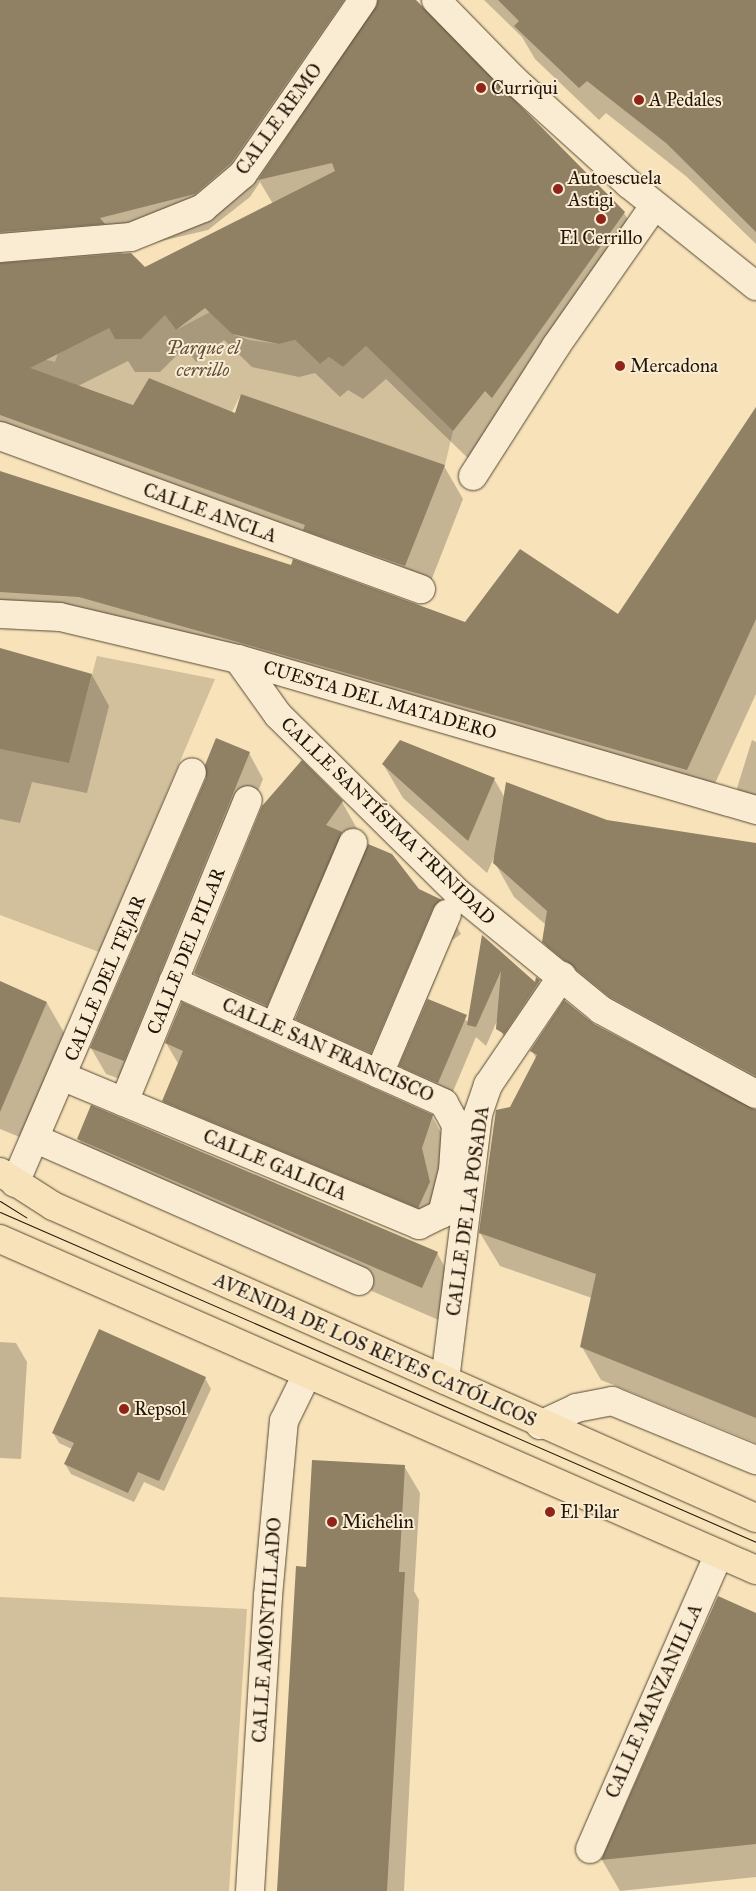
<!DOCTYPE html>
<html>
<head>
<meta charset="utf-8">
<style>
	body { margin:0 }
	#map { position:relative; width:756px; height:1891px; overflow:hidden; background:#f7e2b9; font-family:"IM FELL Great Primer",serif }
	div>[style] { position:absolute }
	.green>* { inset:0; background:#d2bf9b }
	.shadow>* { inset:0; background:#0003 }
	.building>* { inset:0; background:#908064 }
	.roads { filter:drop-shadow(0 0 1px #564834) drop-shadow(0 0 1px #564834) }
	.minor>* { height:28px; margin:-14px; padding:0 14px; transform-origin:14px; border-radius:14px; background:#faecd2 }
	.major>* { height:28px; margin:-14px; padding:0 14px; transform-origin:14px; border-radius:14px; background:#f7e2b9 }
	.tram>* { height:1px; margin:-0.5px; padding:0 0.5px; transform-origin:0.5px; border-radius:0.5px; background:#201508 }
	.dots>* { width:14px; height:14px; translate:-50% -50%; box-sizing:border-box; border:2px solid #faecd2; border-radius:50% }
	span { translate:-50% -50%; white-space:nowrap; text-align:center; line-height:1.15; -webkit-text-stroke:4px #faecd2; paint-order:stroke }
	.poi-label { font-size:19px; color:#201508 }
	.left { translate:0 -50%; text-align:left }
	.street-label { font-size:19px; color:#201508 }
	.park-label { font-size:19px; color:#5e503b; font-style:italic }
</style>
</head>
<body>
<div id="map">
	<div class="green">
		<i style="clip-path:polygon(210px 312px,232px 334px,249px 340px,279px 344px,295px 340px,320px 364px,329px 357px,343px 367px,366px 346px,453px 431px,445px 465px,241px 394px,232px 412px,149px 378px,133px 405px,89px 389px,80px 401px,6px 374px,15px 352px,55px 362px,66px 330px,109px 328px,115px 339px,140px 339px,165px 315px,176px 330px)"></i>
		<i style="clip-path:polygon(97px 656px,215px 679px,99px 952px,0 915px,0 749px,69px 762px)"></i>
		<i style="clip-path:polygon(0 1597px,247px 1609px,229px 1891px,0 1891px)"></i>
	</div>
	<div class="shadow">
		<i style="clip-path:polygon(evenodd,0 0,414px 0,624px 213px,643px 246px,512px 431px,473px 463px,386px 379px,363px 399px,348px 390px,340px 397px,315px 373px,299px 377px,252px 367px,224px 340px,196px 362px,185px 347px,160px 372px,135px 372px,128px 361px,78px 386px,134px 407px,236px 415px,444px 466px,463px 499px,424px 599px,0 444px,0 0,260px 182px,273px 204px,144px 269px,119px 251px,208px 230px,250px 197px,260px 182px)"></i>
		<i style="clip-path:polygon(484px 0,756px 0,756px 244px,687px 177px,606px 113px,599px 120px,535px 59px,522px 37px)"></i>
		<i style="clip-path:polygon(756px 409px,756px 694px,706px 803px,99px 630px,0 623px,0 472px,465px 623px,618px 616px)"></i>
		<i style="clip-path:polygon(0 652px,92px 675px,109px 706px,87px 793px,32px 782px,20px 823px,0 819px)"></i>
		<i style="clip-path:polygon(752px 740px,756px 742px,756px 821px,737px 788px)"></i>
		<i style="clip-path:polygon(249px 753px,263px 779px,139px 1086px,106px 1074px,91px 1048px)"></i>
		<i style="clip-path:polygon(383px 764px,494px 779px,505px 798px,606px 821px,756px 844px,756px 1098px,563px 975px,543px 941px,546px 925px,514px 897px,495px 863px,495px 855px,487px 873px,403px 798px)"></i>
		<i style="clip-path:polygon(342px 802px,360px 834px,350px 848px,360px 866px,441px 901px,461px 934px,451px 941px,427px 999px,469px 1022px,483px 938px,536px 985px,539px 981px,550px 1000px,508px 1047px,497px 1021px,486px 1046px,476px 1037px,449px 1101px,412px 1084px,400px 1063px,390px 1086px,316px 1052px,296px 1019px,313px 978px,285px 1037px,214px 1005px,195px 973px)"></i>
		<i style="clip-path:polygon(0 983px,47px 1003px,66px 1036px,22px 1138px,0 1129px)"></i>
		<i style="clip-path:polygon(593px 1025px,748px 1109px,756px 1109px,756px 1443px,601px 1380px,582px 1347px,592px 1298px,500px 1266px,480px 1233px,511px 1108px,536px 1058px,532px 1051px)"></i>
		<i style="clip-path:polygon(166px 1043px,432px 1116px,447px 1143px,437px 1176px,444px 1210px,434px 1234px,179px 1128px,163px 1101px,179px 1065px)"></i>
		<i style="clip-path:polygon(78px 1138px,437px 1253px,456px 1287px,441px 1321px,97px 1172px)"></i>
		<i style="clip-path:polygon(0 1342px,16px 1343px,27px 1362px,21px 1459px,0 1458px)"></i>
		<i style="clip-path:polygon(205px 1378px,211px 1389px,164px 1491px,144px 1482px,134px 1502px,71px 1474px,65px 1464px,72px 1449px,59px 1443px,53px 1433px)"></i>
		<i style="clip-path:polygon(404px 1466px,420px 1493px,414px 1591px,419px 1600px,404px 1891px,279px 1891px,307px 1568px)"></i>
		<i style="clip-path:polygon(756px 1614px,756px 1877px,620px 1891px,602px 1860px)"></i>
	</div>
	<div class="building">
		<i style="clip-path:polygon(0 0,344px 0,231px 163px,195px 194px,100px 218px,105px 224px,0 232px)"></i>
		<i style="clip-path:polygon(378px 0,416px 0,625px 212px,492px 398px,485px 391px,453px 431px,366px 346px,343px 367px,329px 357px,320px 364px,295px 340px,279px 344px,232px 334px,205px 308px,176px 330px,165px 315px,141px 339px,115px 339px,109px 328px,30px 368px,133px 405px,149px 378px,235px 413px,241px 394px,445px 465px,405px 566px,303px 530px,305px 525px,0 415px,0 263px,131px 253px,145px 267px,335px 171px,332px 163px,258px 180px)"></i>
		<i style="clip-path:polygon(498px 0,756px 0,756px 232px,666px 143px,587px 81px,579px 88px,514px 26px,519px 21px)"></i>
		<i style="clip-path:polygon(756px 407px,756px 619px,687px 770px,79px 597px,0 592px,0 471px,291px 565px,293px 559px,465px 622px,520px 549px,618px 614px)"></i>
		<i style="clip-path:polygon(0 648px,92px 674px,69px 763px,0 749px)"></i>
		<i style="clip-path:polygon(216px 738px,250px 752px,124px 1061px,90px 1048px,206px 778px,205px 765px)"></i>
		<i style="clip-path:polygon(400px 740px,495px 778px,468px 841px,382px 764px)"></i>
		<i style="clip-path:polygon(302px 760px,343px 801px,326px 825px,342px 832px,267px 1006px,194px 973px,262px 806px)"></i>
		<i style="clip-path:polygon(506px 782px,607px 820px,756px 843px,756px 1076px,610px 997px,542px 942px,547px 911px,493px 863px)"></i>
		<i style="clip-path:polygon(368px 844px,392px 854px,419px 889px,442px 900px,433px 908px,371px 1053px,295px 1019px)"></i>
		<i style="clip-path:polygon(482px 935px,535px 982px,536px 977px,540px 980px,504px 1034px,496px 1029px,501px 971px,476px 1027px,467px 1025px)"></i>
		<i style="clip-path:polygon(0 981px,47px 1002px,0 1112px)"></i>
		<i style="clip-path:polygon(428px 999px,467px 1015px,438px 1083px,399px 1066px)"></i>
		<i style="clip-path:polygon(564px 1000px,594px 1024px,756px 1110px,756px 1418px,580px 1347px,596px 1274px,479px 1233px,496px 1110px,510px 1107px,537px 1055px,530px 1051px)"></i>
		<i style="clip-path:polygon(182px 1002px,433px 1115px,422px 1148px,430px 1182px,418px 1208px,162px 1101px,183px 1051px,165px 1043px)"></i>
		<i style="clip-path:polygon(91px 1105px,438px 1252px,422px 1288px,77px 1139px)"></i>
		<i style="clip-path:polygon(99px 1329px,206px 1377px,159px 1481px,138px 1472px,128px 1493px,64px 1464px,74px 1443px,52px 1433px)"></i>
		<i style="clip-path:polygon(312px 1460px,405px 1465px,399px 1572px,405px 1572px,387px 1891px,277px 1891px,296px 1566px,306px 1567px)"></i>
		<i style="clip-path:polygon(718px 1596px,756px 1613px,756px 1844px,601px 1860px)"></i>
	</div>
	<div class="roads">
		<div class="minor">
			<i style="left:436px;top:0;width:109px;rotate:45.7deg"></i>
			<i style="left:512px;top:78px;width:158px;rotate:42.2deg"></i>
			<i style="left:629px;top:184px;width:163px;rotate:38.8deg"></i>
			<i style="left:0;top:248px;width:131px;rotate:-4.8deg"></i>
			<i style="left:131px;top:237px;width:78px;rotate:-21.9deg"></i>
			<i style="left:203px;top:208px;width:52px;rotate:-40.4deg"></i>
			<i style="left:243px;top:174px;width:211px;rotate:-55.4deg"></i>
			<i style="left:0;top:436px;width:448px;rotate:20deg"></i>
			<i style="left:473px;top:476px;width:154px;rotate:-57.4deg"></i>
			<i style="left:556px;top:346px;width:171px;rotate:-55deg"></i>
			<i style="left:0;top:614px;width:60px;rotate:2.9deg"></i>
			<i style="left:60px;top:617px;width:183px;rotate:13.3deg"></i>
			<i style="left:238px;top:659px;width:540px;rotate:16.25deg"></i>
			<i style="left:238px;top:659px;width:69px;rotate:54.5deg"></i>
			<i style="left:278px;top:715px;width:255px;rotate:44.7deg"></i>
			<i style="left:459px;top:894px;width:183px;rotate:39.2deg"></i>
			<i style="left:601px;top:1010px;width:176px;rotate:28.5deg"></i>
			<i style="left:275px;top:1026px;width:199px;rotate:-66.9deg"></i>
			<i style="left:379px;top:1074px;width:174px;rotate:-67deg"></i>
			<i style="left:64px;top:1077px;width:385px;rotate:22.6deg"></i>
			<i style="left:419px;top:1225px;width:25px;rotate:-26deg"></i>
			<i style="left:442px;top:1214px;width:45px;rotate:-76deg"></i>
			<i style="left:453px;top:1170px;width:45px;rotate:-86.2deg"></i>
			<i style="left:456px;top:1125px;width:25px;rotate:-119deg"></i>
			<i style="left:444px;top:1103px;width:297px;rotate:-155.8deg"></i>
			<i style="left:124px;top:1102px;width:326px;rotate:-67.7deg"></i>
			<i style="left:36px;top:1139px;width:353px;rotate:23.7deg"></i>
			<i style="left:15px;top:1183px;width:447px;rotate:-66.7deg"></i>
			<i style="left:445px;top:1380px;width:268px;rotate:-82.9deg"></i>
			<i style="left:478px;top:1114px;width:31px;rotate:-71deg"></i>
			<i style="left:488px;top:1085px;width:132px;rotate:-55.8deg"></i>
			<i style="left:540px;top:1425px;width:40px;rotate:-25deg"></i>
			<i style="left:576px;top:1408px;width:37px;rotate:-11deg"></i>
			<i style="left:612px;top:1401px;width:156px;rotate:22.3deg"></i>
			<i style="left:590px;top:1849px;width:322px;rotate:-66.4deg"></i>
			<i style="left:250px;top:1891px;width:296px;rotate:-86.5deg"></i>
			<i style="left:268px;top:1596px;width:176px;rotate:-84.8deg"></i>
			<i style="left:284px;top:1421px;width:52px;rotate:-63.9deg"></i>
		</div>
		<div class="major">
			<i style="left:0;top:1172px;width:63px;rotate:32.7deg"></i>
			<i style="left:53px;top:1206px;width:769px;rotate:23.93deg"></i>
			<i style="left:0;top:1239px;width:825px;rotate:23.65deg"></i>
		</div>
	</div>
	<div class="tram">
		<i style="left:0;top:1201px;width:31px;rotate:32deg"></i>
		<i style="left:0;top:1212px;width:825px;rotate:23.58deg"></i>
	</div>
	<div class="dots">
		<i style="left:481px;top:88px;background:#8f2418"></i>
		<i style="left:639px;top:100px;background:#8f2418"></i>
		<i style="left:558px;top:189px;background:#8f2418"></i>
		<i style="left:601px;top:219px;background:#8f2418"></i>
		<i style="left:620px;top:366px;background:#8f2418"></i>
		<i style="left:124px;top:1409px;background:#8f2418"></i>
		<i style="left:550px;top:1512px;background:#8f2418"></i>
		<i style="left:332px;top:1522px;background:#8f2418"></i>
	</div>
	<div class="poi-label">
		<span class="left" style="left:491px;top:88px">Curriqui</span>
		<span class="left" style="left:649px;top:100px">A Pedales</span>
		<span class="left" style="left:568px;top:189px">Autoescuela<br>Astigi</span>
		<span style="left:601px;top:238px">El Cerrillo</span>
		<span class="left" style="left:630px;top:366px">Mercadona</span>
		<span class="left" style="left:134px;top:1409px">Repsol</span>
		<span class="left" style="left:560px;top:1512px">El Pilar</span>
		<span class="left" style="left:342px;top:1522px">Michelin</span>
	</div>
	<div class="street-label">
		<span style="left:279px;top:119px;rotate:-54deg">CALLE REMO</span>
		<span style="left:210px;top:513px;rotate:20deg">CALLE ANCLA</span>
		<span style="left:380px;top:700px;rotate:16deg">CUESTA DEL MATADERO</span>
		<span style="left:388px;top:821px;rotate:44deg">CALLE SANTÍSIMA TRINIDAD</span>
		<span style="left:186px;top:951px;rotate:-68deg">CALLE DEL PILAR</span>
		<span style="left:105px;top:978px;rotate:-67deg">CALLE DEL TEJAR</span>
		<span style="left:328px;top:1050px;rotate:24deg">CALLE SAN FRANCISCO</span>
		<span style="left:275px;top:1165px;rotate:23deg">CALLE GALICIA</span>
		<span style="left:468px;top:1211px;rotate:-82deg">CALLE DE LA POSADA</span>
		<span style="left:375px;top:1350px;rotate:24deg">AVENIDA DE LOS REYES CATÓLICOS</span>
		<span style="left:267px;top:1630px;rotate:-86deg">CALLE AMONTILLADO</span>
		<span style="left:654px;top:1701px;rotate:-66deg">CALLE MANZANILLA</span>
	</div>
	<div class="park-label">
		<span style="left:203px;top:359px">Parque el<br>cerrillo</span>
	</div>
</div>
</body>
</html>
